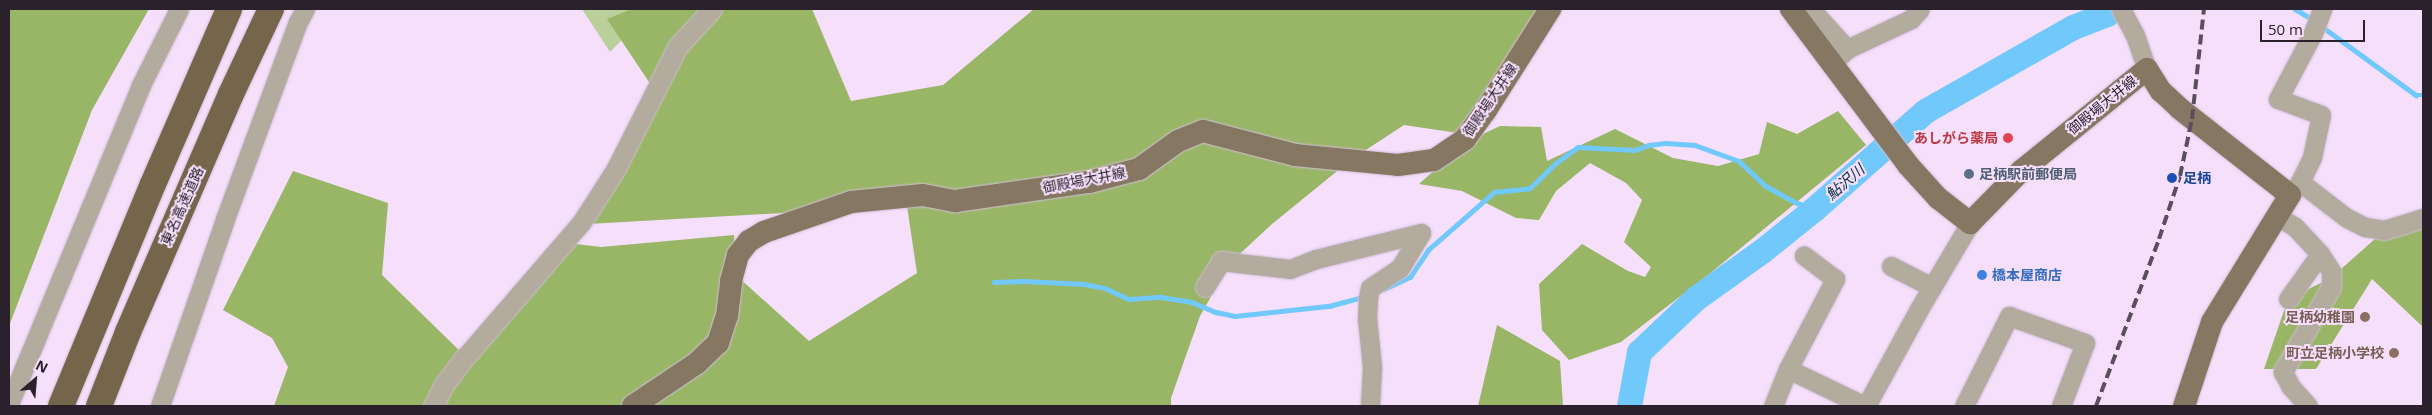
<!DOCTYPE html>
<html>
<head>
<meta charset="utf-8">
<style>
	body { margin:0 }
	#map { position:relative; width:2432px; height:415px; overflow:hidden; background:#f5dffb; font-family:"Open Sans","Noto Sans JP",sans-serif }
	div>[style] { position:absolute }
	.green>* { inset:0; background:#bbcf9b }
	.forest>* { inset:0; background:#99b566 }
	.stream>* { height:4.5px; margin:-2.25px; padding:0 2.25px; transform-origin:2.25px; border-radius:2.25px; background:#71c8fa }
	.river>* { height:25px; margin:-12.5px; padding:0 12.5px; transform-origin:12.5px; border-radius:12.5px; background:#71c8fa }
	.roads { filter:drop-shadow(0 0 1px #d0bdd6) drop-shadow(0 0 1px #d0bdd6) }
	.minor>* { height:19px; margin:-9.5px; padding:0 9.5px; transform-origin:9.5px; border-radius:9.5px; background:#b2ab9e }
	.major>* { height:22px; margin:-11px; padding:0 11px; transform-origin:11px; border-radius:11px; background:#857761 }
	.highway>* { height:26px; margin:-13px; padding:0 13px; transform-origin:13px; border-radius:13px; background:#75654a }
	.rail>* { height:4px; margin-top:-2px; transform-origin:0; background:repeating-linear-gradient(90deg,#5b4e5e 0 10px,transparent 0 15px) }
	.dots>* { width:14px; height:14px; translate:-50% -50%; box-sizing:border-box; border:2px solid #f5dffb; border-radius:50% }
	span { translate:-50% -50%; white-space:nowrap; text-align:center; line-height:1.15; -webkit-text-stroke:4px #f5dffb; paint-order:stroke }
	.street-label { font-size:14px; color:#2a212c }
	.health-label { font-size:14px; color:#be3a42; font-weight:700 }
	.right { translate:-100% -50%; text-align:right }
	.service-label { font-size:14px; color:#4e5e75; font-weight:700 }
	.left { translate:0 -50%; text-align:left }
	.transit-label { font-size:14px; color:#164399; font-weight:700 }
	.shop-label { font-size:14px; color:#366cbe; font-weight:700 }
	.education-label { font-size:14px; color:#785e54; font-weight:700 }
	.water-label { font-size:15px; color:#093145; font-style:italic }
	.frame { position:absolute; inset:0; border:10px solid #2a212c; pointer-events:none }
	.north { position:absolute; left:10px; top:355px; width:50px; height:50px; -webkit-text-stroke:4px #f5dffb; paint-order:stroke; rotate:27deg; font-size:14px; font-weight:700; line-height:20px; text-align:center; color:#2a212c }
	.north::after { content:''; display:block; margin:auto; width:18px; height:22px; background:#2a212c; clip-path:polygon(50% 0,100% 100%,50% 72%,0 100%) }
	.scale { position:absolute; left:2260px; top:20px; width:105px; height:22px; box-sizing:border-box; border:2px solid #2a212c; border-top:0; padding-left:6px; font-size:15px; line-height:18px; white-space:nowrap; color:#2a212c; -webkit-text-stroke:4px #f5dffb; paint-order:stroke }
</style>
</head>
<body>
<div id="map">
	<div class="green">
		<i style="clip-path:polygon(582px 9px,652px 9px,610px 52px)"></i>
	</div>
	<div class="forest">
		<i style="clip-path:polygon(9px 9px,149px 9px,92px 110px,9px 326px)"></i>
		<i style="clip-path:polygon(632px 9px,812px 9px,851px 101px,943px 85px,1034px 9px,1539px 9px,1458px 133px,1404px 125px,1352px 159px,1272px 224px,1230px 263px,1200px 316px,1171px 398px,1171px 406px,274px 406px,288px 367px,272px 338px,223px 310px,293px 171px,388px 203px,382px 275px,465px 356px,568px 243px,601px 247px,734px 235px,737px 276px,809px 341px,917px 273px,907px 206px,588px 224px,655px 91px,607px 19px)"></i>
		<i style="clip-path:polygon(1838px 111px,1866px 145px,1713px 271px,1621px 342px,1569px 360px,1542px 330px,1539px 284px,1582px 244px,1628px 271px,1645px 277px,1651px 267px,1624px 242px,1642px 200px,1626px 183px,1590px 163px,1556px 191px,1539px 220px,1516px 218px,1462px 191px,1419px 184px,1466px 142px,1500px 126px,1541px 127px,1547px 161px,1615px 129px,1673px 158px,1718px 166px,1759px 154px,1767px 122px,1797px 134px)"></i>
		<i style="clip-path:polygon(2423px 228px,2423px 327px,2372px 279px,2316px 369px,2264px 369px,2288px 299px,2331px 278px,2376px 238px)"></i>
		<i style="clip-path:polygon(1497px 325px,1560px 361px,1563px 406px,1478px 406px)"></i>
	</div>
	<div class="stream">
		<i style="left:2295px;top:9px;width:22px;rotate:30deg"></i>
		<i style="left:2320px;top:25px;width:119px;rotate:36.1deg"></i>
		<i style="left:2416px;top:95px;width:7px"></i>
		<i style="left:994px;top:282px;width:30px;rotate:-2deg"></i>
		<i style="left:1024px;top:281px;width:60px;rotate:2.9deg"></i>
		<i style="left:1084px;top:284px;width:21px;rotate:11deg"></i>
		<i style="left:1105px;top:288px;width:26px;rotate:25deg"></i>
		<i style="left:1129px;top:299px;width:32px;rotate:-4deg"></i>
		<i style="left:1161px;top:297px;width:31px;rotate:9deg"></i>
		<i style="left:1192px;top:302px;width:26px;rotate:23deg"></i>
		<i style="left:1216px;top:312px;width:19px;rotate:12deg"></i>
		<i style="left:1235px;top:316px;width:95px;rotate:-6.1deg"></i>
		<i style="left:1329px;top:306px;width:35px;rotate:-15deg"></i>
		<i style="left:1384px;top:289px;width:29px;rotate:-25deg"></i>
		<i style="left:1410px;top:277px;width:32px;rotate:-56deg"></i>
		<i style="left:1428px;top:250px;width:88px;rotate:-41.3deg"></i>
		<i style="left:1494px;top:192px;width:36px;rotate:-6deg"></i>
		<i style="left:1530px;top:188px;width:36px;rotate:-44deg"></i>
		<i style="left:1556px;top:163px;width:27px;rotate:-36deg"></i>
		<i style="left:1578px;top:147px;width:57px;rotate:3deg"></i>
		<i style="left:1635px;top:150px;width:15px;rotate:-20deg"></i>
		<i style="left:1649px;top:145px;width:17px;rotate:-7deg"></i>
		<i style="left:1666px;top:143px;width:29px;rotate:4deg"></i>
		<i style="left:1695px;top:145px;width:47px;rotate:20deg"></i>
		<i style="left:1739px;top:161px;width:37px;rotate:43deg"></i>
		<i style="left:1766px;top:186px;width:35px;rotate:29deg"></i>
		<i style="left:1797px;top:203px;width:18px;rotate:19deg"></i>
	</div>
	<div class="river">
		<i style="left:1629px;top:406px;width:55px;rotate:-79.5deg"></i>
		<i style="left:1639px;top:352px;width:79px;rotate:-43.5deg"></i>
		<i style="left:1696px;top:298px;width:82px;rotate:-35.6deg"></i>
		<i style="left:1763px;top:250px;width:65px;rotate:-38.8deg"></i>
		<i style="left:1814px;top:209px;width:148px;rotate:-41.4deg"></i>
		<i style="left:1925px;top:111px;width:170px;rotate:-29.6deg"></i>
		<i style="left:2073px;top:27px;width:36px;rotate:-21deg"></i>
		<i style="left:2107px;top:14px;width:9px;rotate:-36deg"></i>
	</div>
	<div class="roads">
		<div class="minor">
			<i style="left:1811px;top:9px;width:54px;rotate:48deg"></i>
			<i style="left:2121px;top:9px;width:30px;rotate:62deg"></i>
			<i style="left:2135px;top:35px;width:36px;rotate:71deg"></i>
			<i style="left:1831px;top:64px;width:22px;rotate:-43deg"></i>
			<i style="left:1847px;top:49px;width:71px;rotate:-25.1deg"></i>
			<i style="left:1911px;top:19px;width:13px;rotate:-48deg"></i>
			<i style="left:2300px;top:182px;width:59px;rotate:37.5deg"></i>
			<i style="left:2347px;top:218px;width:20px;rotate:27deg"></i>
			<i style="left:2365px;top:227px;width:19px;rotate:9deg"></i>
			<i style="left:2384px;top:230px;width:41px;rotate:-17.1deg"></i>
			<i style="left:2290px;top:195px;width:16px;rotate:-52deg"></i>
			<i style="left:2300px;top:182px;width:28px;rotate:-64deg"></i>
			<i style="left:2312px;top:157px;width:43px;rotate:-77.9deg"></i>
			<i style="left:2321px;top:115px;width:46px;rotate:-159.6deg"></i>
			<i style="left:2278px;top:99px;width:75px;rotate:-62.1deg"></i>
			<i style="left:2313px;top:33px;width:26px;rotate:-69deg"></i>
			<i style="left:2277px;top:216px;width:21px;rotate:31deg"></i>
			<i style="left:2295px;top:227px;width:37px;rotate:47deg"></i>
			<i style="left:2320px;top:254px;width:20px;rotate:57deg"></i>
			<i style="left:2331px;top:271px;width:16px;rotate:90deg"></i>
			<i style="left:2331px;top:287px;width:98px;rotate:119.5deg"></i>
			<i style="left:2283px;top:372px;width:17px;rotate:62deg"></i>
			<i style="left:2291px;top:387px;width:25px;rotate:48deg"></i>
			<i style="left:1891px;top:266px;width:46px;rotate:27.1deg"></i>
			<i style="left:1205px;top:287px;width:31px;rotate:-58deg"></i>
			<i style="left:1221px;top:261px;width:69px;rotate:6.6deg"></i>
			<i style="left:1290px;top:269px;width:28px;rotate:-21deg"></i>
			<i style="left:1316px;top:259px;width:108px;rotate:-13.9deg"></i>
			<i style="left:2288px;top:299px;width:55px;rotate:-54.6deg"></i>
			<i style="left:1788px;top:369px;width:85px;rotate:25.7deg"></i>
			<i style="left:9px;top:404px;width:345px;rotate:-67.5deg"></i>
			<i style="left:141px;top:85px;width:85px;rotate:-63.4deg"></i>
			<i style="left:160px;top:406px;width:198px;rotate:-70.8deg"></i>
			<i style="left:225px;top:219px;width:210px;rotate:-69.7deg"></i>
			<i style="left:298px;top:22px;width:15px;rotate:-62deg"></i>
			<i style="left:433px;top:406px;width:22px;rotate:-63deg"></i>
			<i style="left:443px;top:386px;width:38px;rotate:-53deg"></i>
			<i style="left:466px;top:356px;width:176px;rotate:-49.2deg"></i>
			<i style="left:581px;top:223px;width:63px;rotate:-57.3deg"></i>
			<i style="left:615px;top:170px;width:139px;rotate:-63.1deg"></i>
			<i style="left:678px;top:46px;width:50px;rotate:-47.4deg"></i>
			<i style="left:1370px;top:406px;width:39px;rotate:-87deg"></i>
			<i style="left:1372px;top:367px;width:49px;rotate:-95.8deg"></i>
			<i style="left:1367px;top:318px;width:20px;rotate:-87deg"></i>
			<i style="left:1368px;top:298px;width:10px;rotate:-79deg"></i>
			<i style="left:1370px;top:288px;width:36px;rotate:-34deg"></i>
			<i style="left:1400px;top:268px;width:41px;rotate:-59deg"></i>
			<i style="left:1773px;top:406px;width:40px;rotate:-68deg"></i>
			<i style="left:1788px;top:369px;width:102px;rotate:-62.4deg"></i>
			<i style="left:1835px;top:279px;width:39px;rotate:-143deg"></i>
			<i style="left:1866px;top:406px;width:111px;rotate:-61.3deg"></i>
			<i style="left:1919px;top:309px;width:100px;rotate:-59.3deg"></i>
			<i style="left:1964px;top:406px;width:101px;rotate:-63.4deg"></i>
			<i style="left:2009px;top:316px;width:81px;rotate:19.6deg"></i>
			<i style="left:2085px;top:343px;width:67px;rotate:110.9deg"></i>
		</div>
		<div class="major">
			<i style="left:1791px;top:9px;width:195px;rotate:53.1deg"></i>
			<i style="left:1908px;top:165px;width:45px;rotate:47.7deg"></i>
			<i style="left:1938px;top:198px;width:41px;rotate:38deg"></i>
			<i style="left:1970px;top:223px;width:73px;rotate:-45.6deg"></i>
			<i style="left:2021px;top:171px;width:162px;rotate:-39deg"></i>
			<i style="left:2147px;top:69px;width:26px;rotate:58deg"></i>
			<i style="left:2161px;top:91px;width:25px;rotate:43deg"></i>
			<i style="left:2179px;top:108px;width:141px;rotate:38.1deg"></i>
			<i style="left:2290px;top:195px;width:149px;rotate:121.6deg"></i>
			<i style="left:2212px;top:322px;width:89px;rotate:108.4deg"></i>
			<i style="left:633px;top:406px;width:77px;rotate:-33.9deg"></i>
			<i style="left:697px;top:363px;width:29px;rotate:-44deg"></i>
			<i style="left:718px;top:343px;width:28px;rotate:-72deg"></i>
			<i style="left:727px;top:316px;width:35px;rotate:-83deg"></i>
			<i style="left:731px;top:281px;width:27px;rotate:-75deg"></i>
			<i style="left:738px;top:255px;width:18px;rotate:-52deg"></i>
			<i style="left:749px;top:241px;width:17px;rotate:-31deg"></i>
			<i style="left:764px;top:232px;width:92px;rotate:-19deg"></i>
			<i style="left:851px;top:202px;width:72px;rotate:-5.6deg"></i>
			<i style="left:923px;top:195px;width:33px;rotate:11deg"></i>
			<i style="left:955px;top:201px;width:135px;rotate:-8.1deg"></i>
			<i style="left:1089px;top:182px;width:52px;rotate:-14.6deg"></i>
			<i style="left:1139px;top:169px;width:48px;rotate:-35.7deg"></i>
			<i style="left:1178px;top:141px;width:27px;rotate:-22deg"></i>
			<i style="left:1203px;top:131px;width:95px;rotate:14.6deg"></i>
			<i style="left:1295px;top:155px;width:103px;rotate:5.5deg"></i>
			<i style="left:1398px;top:165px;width:36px;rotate:-8deg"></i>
			<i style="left:1434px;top:160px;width:37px;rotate:-34deg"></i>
			<i style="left:1465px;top:139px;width:36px;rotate:-54deg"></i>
			<i style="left:1486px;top:110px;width:120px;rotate:-57.6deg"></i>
		</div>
		<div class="highway">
			<i style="left:61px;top:406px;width:240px;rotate:-67.5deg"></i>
			<i style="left:153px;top:184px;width:191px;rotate:-66.5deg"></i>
			<i style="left:99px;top:406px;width:79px;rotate:-68.6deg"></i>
			<i style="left:128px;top:332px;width:259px;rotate:-66.6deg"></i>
			<i style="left:231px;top:94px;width:94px;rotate:-64.8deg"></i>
		</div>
	</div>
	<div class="rail">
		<i style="left:2096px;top:406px;width:178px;rotate:-69.3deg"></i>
		<i style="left:2159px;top:239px;width:66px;rotate:-71.6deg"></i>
		<i style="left:2180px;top:176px;width:58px;rotate:-78.1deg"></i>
		<i style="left:2192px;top:119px;width:111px;rotate:-83.8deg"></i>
	</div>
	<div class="dots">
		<i style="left:2008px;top:138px;background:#e0444e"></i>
		<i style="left:1969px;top:174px;background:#5c6f8a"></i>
		<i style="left:2172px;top:178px;background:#1a4fb4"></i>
		<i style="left:1982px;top:275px;background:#3f7fe0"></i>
		<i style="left:2365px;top:317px;background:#8d6e63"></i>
		<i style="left:2394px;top:353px;background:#8d6e63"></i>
	</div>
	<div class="street-label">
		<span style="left:1490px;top:100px;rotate:-56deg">御殿場大井線</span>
		<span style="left:2102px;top:105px;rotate:-39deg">御殿場大井線</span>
		<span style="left:1084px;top:180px;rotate:-11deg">御殿場大井線</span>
		<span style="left:182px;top:206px;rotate:-66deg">東名高速道路</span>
	</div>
	<div class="health-label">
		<span class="right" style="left:1998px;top:138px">あしがら薬局</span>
	</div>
	<div class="service-label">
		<span class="left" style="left:1979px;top:174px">足柄駅前郵便局</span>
	</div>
	<div class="transit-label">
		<span class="left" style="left:2183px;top:178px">足柄</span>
	</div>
	<div class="shop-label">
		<span class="left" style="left:1992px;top:275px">橋本屋商店</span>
	</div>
	<div class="education-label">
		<span class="right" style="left:2355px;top:317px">足柄幼稚園</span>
		<span class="right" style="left:2384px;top:353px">町立足柄小学校</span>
	</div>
	<div class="water-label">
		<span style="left:1845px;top:182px;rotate:-41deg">鮎沢川</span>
	</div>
	<div class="frame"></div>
	<div class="north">N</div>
	<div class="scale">50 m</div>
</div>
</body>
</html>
